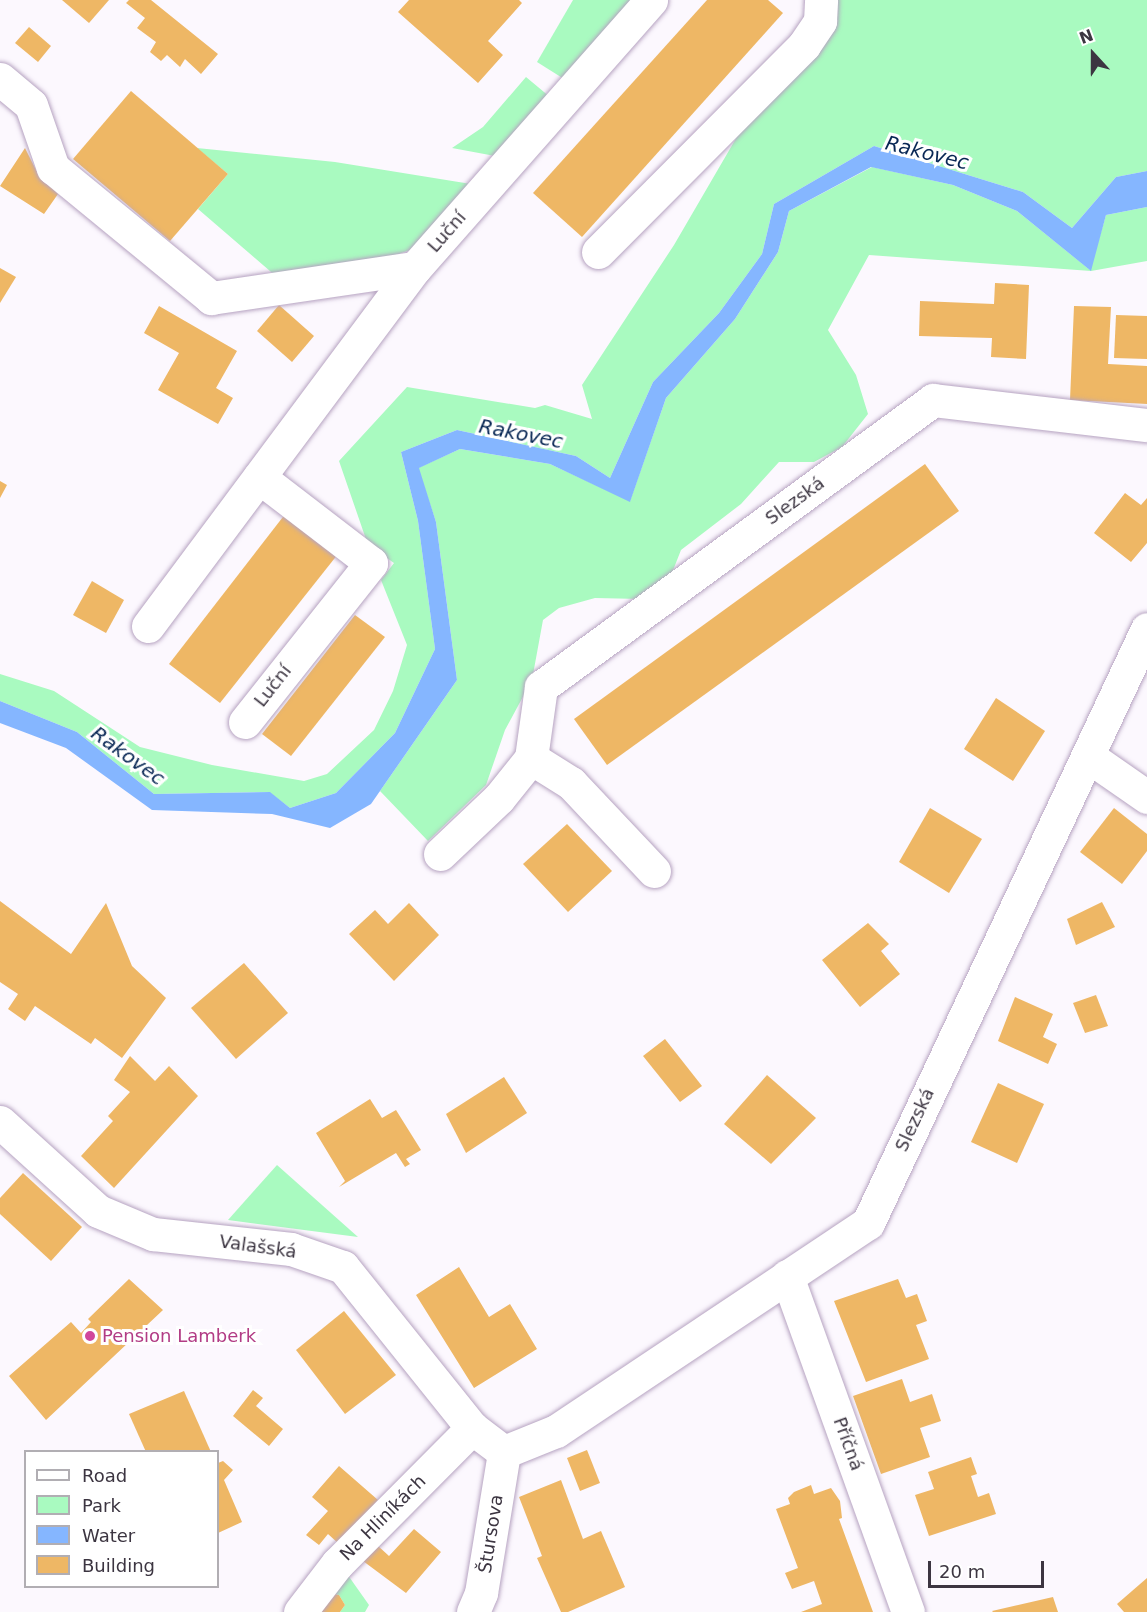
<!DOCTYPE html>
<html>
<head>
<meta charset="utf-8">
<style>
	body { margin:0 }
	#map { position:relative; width:1147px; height:1612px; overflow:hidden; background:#fcf8fe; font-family:"DejaVu Sans",sans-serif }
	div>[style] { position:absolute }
	.green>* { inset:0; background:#a9fac0 }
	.water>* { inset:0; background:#85b6ff }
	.building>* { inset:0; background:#eeb765 }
	.roads { filter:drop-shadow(0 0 2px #b6a3c1) drop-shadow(0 0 2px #b6a3c1) }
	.minor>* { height:33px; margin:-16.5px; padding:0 16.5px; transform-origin:16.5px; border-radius:16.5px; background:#fff }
	.dots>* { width:16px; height:16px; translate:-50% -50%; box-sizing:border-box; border:3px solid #fff; border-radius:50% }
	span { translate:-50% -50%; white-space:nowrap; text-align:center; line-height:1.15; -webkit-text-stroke:6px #fff; paint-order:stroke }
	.street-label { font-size:18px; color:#3c3541 }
	.hotel-label { font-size:18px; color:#b23c85 }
	.left { translate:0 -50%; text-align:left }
	.water-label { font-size:20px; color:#082754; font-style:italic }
	.legend { position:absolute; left:24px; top:1450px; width:195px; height:138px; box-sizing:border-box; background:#fff; border:2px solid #b1aeb3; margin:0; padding:8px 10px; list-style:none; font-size:18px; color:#3c3541 }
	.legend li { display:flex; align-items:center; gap:12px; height:30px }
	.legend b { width:30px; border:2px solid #b1aeb3 }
	.north { position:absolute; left:1063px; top:24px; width:60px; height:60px; -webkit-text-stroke:4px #fff; paint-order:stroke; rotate:339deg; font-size:16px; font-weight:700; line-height:24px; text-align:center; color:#3c3541 }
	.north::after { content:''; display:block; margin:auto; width:21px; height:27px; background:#3c3541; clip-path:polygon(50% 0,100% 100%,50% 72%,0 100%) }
	.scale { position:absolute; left:928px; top:1561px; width:116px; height:27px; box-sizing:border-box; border:3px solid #3c3541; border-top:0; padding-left:8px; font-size:18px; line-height:21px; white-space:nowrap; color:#3c3541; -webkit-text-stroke:4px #fff; paint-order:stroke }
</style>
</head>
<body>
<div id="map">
	<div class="green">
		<i style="clip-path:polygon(573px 0,637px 0,564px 79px,537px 62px)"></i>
		<i style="clip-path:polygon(833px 0,1147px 0,1147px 171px,1116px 177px,1072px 228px,1023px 192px,874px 146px,774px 204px,762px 254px,719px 313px,653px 382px,610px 478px,576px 456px,457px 430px,401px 452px,418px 521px,435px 649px,395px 733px,336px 793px,290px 808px,269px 792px,154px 794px,77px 732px,0 701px,0 674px,54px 691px,140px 747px,212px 765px,304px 781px,327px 774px,374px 730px,393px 691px,407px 645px,381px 580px,394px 563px,368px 545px,339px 461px,407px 387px,535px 408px,545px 405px,592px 419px,582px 385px,674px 245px,745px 123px)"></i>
		<i style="clip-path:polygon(526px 77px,550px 97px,495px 156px,452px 148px,483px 127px)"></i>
		<i style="clip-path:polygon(197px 148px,335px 162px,471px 184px,422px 246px,292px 290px,198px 209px,228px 174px)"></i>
		<i style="clip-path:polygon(872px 167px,953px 185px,1017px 211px,1090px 270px,1106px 215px,1147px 207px,1147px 261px,1091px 271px,869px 255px,828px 330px,856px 375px,868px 414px,842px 447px,814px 462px,779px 462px,741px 504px,681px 550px,670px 578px,641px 599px,595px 598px,559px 608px,543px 620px,532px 680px,505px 730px,486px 785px,428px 841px,380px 791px,457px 680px,436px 522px,418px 468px,460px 449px,550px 464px,630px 501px,666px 398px,735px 319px,778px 252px,789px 211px)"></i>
		<i style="clip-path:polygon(277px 1165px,358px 1237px,228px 1220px)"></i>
		<i style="clip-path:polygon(345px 1571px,369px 1605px,365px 1612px,340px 1612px,345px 1605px,339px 1595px,327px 1593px)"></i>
	</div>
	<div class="water">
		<i style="clip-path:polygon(874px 146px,1023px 192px,1072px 228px,1116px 177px,1147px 171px,1147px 207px,1106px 215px,1091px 271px,1017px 211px,953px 185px,871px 167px,789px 211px,778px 252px,735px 319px,666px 398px,630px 502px,550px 464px,460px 449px,419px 468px,436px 522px,457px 680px,371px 804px,330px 828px,272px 814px,152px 810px,66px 748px,0 723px,0 701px,77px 732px,154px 794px,270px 792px,290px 808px,336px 793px,395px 733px,435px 649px,418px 521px,401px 452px,457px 430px,576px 456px,610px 478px,653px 382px,719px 313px,762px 254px,774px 204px)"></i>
	</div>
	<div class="building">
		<i style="clip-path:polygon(62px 0,109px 0,89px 23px)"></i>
		<i style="clip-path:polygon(129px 0,151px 0,218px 54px,201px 74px,185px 59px,180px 67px,167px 55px,161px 61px,150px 52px,156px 42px,137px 28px,145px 18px,126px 3px)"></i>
		<i style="clip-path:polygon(409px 0,519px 0,522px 3px,488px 41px,503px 55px,478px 83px,398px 12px)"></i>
		<i style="clip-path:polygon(707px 0,768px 0,783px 13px,582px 237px,533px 193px)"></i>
		<i style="clip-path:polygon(29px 27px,51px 46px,38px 62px,15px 43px)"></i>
		<i style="clip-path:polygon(131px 91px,228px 174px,170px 241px,73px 159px)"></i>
		<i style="clip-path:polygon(25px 148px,38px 174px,58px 194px,44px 214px,0 186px)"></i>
		<i style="clip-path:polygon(0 268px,16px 277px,0 303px)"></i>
		<i style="clip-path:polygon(995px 283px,1029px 285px,1026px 359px,991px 357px,992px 338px,919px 336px,920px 301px,994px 304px)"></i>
		<i style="clip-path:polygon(279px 305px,314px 336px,292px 362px,257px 331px)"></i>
		<i style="clip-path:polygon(159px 306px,237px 351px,216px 388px,233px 398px,218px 424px,158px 390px,179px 353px,144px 333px)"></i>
		<i style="clip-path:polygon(1074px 306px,1111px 307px,1108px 364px,1147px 366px,1147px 404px,1070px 400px)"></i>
		<i style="clip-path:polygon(1116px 315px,1147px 316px,1147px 359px,1114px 358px)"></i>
		<i style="clip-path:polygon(925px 464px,959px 511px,607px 765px,574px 719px)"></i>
		<i style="clip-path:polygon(0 481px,7px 485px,0 498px)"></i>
		<i style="clip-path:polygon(1125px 493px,1141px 505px,1147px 498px,1147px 543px,1131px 562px,1094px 533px)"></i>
		<i style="clip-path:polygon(286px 513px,338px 554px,220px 703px,169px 664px)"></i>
		<i style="clip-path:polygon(92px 581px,124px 600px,106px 633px,73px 615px)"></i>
		<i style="clip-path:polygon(355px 615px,385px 637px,291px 756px,262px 734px)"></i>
		<i style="clip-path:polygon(996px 698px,1045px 731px,1013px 781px,964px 749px)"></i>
		<i style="clip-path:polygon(930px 808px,982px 839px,949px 893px,899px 862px)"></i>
		<i style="clip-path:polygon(1114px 808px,1147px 834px,1147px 851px,1122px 884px,1080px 852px)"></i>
		<i style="clip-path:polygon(567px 824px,612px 871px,568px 912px,523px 864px)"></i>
		<i style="clip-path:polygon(0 901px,71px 954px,106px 903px,132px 966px,166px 998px,122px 1058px,95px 1038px,91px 1044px,35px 1006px,25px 1021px,8px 1009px,18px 994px,0 982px)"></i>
		<i style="clip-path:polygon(1102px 902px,1115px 927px,1076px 945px,1067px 919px)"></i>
		<i style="clip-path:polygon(409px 903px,439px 935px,394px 981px,349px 934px,375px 910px,388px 924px)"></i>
		<i style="clip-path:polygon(868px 923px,889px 944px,881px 951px,900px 974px,860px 1007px,822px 960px)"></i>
		<i style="clip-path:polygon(244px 963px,288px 1013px,236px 1059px,191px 1008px)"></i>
		<i style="clip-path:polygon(1096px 995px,1108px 1026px,1085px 1033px,1073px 1003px)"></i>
		<i style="clip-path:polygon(1015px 997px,1053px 1014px,1043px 1037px,1057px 1044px,1048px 1064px,998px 1041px)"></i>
		<i style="clip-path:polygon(665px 1039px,702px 1086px,680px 1102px,643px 1056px)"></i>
		<i style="clip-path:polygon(130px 1056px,155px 1081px,169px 1066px,198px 1096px,114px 1188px,81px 1156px,113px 1121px,108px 1116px,130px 1092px,114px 1080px)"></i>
		<i style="clip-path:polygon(767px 1075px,816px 1118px,771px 1164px,724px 1124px)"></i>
		<i style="clip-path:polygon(504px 1077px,527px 1113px,466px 1153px,446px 1114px)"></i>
		<i style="clip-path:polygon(998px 1083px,1044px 1104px,1017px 1163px,971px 1142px)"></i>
		<i style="clip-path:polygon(370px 1099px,382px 1118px,396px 1110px,421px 1150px,406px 1159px,410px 1164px,405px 1167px,396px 1153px,339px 1187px,345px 1181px,316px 1133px)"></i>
		<i style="clip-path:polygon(23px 1173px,82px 1227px,51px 1261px,0 1214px,0 1198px)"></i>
		<i style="clip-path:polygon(459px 1267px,489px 1317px,510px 1304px,537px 1349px,474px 1388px,416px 1295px)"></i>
		<i style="clip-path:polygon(129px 1279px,163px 1310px,46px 1420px,9px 1376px,71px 1322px,81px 1333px,91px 1322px,88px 1319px)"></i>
		<i style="clip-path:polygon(898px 1279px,906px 1298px,917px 1294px,927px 1321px,916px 1325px,929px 1359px,866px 1382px,834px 1301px)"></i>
		<i style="clip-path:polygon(344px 1311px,396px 1375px,345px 1414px,296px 1350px)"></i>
		<i style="clip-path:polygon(902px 1379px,910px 1402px,932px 1394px,941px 1421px,920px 1428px,930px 1457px,881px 1474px,853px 1396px)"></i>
		<i style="clip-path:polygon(253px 1390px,263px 1398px,256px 1406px,283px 1429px,269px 1446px,233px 1416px)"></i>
		<i style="clip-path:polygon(184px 1391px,211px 1452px,146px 1452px,129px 1414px)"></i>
		<i style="clip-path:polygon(587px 1450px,600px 1483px,580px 1491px,567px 1458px)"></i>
		<i style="clip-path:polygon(971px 1457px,977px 1474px,971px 1476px,978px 1497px,989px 1493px,996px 1514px,929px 1536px,915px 1495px,934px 1489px,928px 1472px)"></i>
		<i style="clip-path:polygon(223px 1461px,233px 1470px,224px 1480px,242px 1522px,218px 1533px,218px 1463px)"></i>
		<i style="clip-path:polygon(339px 1466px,378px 1500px,339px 1544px,328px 1534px,319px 1545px,306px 1535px,328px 1511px,312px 1497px)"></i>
		<i style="clip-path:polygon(561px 1480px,583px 1539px,601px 1531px,625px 1587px,568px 1612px,561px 1612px,537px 1558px,542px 1556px,519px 1497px)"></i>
		<i style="clip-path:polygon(811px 1485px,814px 1494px,831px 1488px,840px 1501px,842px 1518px,839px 1519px,873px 1612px,801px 1612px,822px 1604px,814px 1581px,792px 1589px,785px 1573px,798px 1568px,776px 1509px,790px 1504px,788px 1498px,794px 1492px)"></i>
		<i style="clip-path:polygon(414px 1529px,441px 1552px,406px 1593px,363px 1561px,377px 1545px,389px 1556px)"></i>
		<i style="clip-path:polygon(1147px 1578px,1147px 1612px,1124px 1612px,1117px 1604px)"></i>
		<i style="clip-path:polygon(327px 1593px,339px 1595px,345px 1605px,340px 1612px,314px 1612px)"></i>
		<i style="clip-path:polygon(1053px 1597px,1058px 1612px,993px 1612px,992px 1611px)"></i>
	</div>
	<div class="roads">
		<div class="minor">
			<i style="left:0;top:79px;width:40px;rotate:40deg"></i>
			<i style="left:31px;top:105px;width:67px;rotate:70.8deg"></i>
			<i style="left:53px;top:168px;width:205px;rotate:39.4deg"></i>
			<i style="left:211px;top:298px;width:206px;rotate:-8.4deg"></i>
			<i style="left:598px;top:252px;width:292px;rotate:-45.1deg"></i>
			<i style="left:804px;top:45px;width:29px;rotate:-56deg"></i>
			<i style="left:820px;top:21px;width:21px;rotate:-87deg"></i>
			<i style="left:148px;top:626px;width:447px;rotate:-53.3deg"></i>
			<i style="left:415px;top:268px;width:357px;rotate:-48.6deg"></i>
			<i style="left:245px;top:722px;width:203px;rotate:-51.6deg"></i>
			<i style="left:371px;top:563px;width:141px;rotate:-142.5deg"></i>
			<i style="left:1088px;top:756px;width:72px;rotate:34.8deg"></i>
			<i style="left:531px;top:758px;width:47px;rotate:32deg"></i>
			<i style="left:571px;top:783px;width:121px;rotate:46.7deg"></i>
			<i style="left:440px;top:854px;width:81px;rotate:-43.5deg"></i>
			<i style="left:499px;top:798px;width:51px;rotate:-51.3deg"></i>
			<i style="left:531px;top:758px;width:72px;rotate:-82deg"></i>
			<i style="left:541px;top:687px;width:486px;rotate:-36.2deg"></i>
			<i style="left:933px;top:400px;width:215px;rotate:6.7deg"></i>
			<i style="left:0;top:1122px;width:132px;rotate:42.2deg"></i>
			<i style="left:98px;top:1211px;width:60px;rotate:22.7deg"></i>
			<i style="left:153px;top:1234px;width:139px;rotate:6.2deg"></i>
			<i style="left:291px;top:1249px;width:55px;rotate:19.1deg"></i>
			<i style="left:343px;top:1267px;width:206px;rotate:51.3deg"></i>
			<i style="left:472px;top:1428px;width:40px;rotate:37deg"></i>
			<i style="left:787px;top:1276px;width:357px;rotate:70.2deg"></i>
			<i style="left:504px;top:1452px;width:56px;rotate:-22deg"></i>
			<i style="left:556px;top:1431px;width:375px;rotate:-33.7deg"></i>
			<i style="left:868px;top:1223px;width:656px;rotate:-64.84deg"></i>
			<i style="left:300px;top:1612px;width:61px;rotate:-52.4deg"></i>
			<i style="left:337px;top:1564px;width:192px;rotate:-45.2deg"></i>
			<i style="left:473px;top:1612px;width:21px;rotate:-67deg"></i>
			<i style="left:481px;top:1593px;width:143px;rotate:-80.7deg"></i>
		</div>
	</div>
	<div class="dots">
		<i style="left:90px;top:1336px;background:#d1479c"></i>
	</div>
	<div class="street-label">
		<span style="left:447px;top:232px;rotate:-49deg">Luční</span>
		<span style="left:795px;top:501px;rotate:-36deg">Slezská</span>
		<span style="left:273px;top:686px;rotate:-52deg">Luční</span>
		<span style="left:915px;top:1120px;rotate:-65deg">Slezská</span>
		<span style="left:258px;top:1247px;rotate:8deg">Valašská</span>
		<span style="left:848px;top:1444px;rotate:70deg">Příčná</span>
		<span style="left:383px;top:1518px;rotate:-45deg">Na Hliníkách</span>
		<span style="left:491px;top:1534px;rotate:-81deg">Štursova</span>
	</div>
	<div class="hotel-label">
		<span class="left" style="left:102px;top:1336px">Pension Lamberk</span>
	</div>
	<div class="water-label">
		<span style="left:927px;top:153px;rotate:14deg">Rakovec</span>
		<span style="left:521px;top:434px;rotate:11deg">Rakovec</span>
		<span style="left:128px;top:756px;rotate:36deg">Rakovec</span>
	</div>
	<ul class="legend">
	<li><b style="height:8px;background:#fff"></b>Road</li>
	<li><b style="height:16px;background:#a9fac0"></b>Park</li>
	<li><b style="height:16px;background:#85b6ff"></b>Water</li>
	<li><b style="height:16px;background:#eeb765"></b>Building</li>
	</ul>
	<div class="north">N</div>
	<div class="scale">20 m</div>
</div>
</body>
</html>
